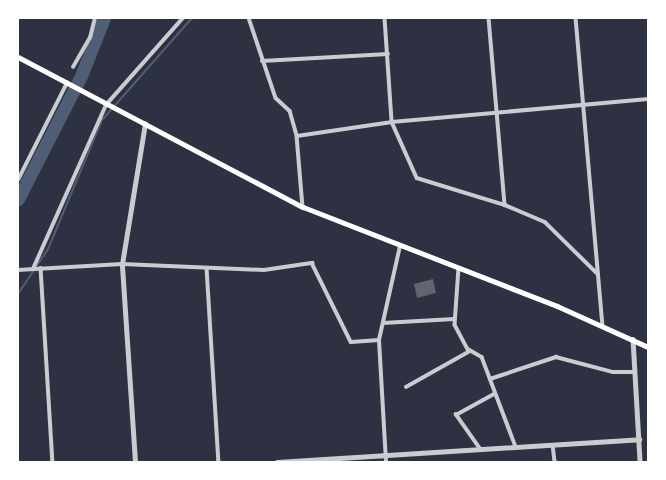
<!DOCTYPE html>
<html>
<head>
<meta charset="utf-8">
<style>
	body { margin:0 }
	#map { position:relative; width:666px; height:480px; overflow:hidden; background:#2d3142; font-family:Overpass,sans-serif }
	div>[style] { position:absolute }
	.stream>* { height:2px; margin:-1px; padding:0 1px; transform-origin:1px; border-radius:1px; background:#4f5d75 }
	.river>* { height:13px; margin:-6.5px; padding:0 6.5px; transform-origin:6.5px; border-radius:6.5px; background:#4f5d75 }
	.building>* { inset:0; background:#626471 }
	.minor>* { height:3.5px; margin:-1.75px; padding:0 1.75px; transform-origin:1.75px; border-radius:1.75px; background:#caccd0 }
	.tertiary>* { height:4.5px; margin:-2.25px; padding:0 2.25px; transform-origin:2.25px; border-radius:2.25px; background:#caccd0 }
	.secondary>* { height:5px; margin:-2.5px; padding:0 2.5px; transform-origin:2.5px; border-radius:2.5px; background:#fff }
	span { translate:-50% -50%; white-space:nowrap; text-align:center; line-height:1.15; -webkit-text-stroke:4px #fff; paint-order:stroke }
	.frame { position:absolute; inset:0; border:19px solid #fff; pointer-events:none }
</style>
</head>
<body>
<div id="map">
	<div class="stream">
		<i style="left:18px;top:294px;width:54px;rotate:-56.3deg"></i>
		<i style="left:48px;top:249px;width:140px;rotate:-67.3deg"></i>
		<i style="left:102px;top:120px;width:136px;rotate:-48.6deg"></i>
		<i style="left:381px;top:461px;width:1px;rotate:90deg"></i>
	</div>
	<div class="river">
		<i style="left:18px;top:199px;width:138px;rotate:-62.9deg"></i>
		<i style="left:81px;top:76px;width:62px;rotate:-68.4deg"></i>
	</div>
	<div class="building">
		<i style="clip-path:polygon(433px 279px,436px 293px,417px 298px,414px 284px)"></i>
	</div>
	<div class="minor">
		<i style="left:249px;top:18px;width:84px;rotate:71.4deg"></i>
		<i style="left:276px;top:98px;width:19px;rotate:43deg"></i>
		<i style="left:290px;top:111px;width:26px;rotate:74deg"></i>
		<i style="left:297px;top:136px;width:71px;rotate:85.2deg"></i>
		<i style="left:385px;top:18px;width:104px;rotate:86.1deg"></i>
		<i style="left:392px;top:122px;width:61px;rotate:65.9deg"></i>
		<i style="left:417px;top:178px;width:92px;rotate:17.1deg"></i>
		<i style="left:505px;top:205px;width:43px;rotate:23deg"></i>
		<i style="left:545px;top:222px;width:74px;rotate:44.5deg"></i>
		<i style="left:489px;top:18px;width:188px;rotate:85.1deg"></i>
		<i style="left:576px;top:18px;width:308px;rotate:85deg"></i>
		<i style="left:262px;top:61px;width:126px;rotate:-3.2deg"></i>
		<i style="left:73px;top:67px;width:34px;rotate:-60deg"></i>
		<i style="left:90px;top:38px;width:21px;rotate:-76deg"></i>
		<i style="left:297px;top:136px;width:96px;rotate:-8.4deg"></i>
		<i style="left:392px;top:122px;width:257px;rotate:-5.1deg"></i>
		<i style="left:18px;top:180px;width:109px;rotate:-63.2deg"></i>
		<i style="left:41px;top:268px;width:194px;rotate:86.5deg"></i>
		<i style="left:207px;top:268px;width:194px;rotate:86.5deg"></i>
		<i style="left:459px;top:268px;width:57px;rotate:94deg"></i>
		<i style="left:455px;top:325px;width:27px;rotate:62deg"></i>
		<i style="left:468px;top:349px;width:16px;rotate:30deg"></i>
		<i style="left:482px;top:357px;width:96px;rotate:69.3deg"></i>
		<i style="left:33px;top:269px;width:180px;rotate:-66deg"></i>
		<i style="left:106px;top:105px;width:116px;rotate:-48.5deg"></i>
		<i style="left:18px;top:270px;width:104px;rotate:-3.3deg"></i>
		<i style="left:122px;top:264px;width:142px;rotate:2.4deg"></i>
		<i style="left:264px;top:270px;width:49px;rotate:-8.3deg"></i>
		<i style="left:312px;top:263px;width:88px;rotate:63.7deg"></i>
		<i style="left:351px;top:342px;width:28px;rotate:-4deg"></i>
		<i style="left:383px;top:323px;width:71px;rotate:-3.2deg"></i>
		<i style="left:490px;top:379px;width:70px;rotate:-18.4deg"></i>
		<i style="left:556px;top:357px;width:59px;rotate:14.7deg"></i>
		<i style="left:613px;top:372px;width:22px"></i>
		<i style="left:406px;top:387px;width:73px;rotate:-29.4deg"></i>
		<i style="left:553px;top:445px;width:17px;rotate:83deg"></i>
		<i style="left:480px;top:449px;width:42px;rotate:-125.2deg"></i>
		<i style="left:456px;top:415px;width:43px;rotate:-28.9deg"></i>
		<i style="left:386px;top:462px;width:122px;rotate:-93.3deg"></i>
		<i style="left:379px;top:340px;width:96px;rotate:-77.4deg"></i>
	</div>
	<div class="tertiary">
		<i style="left:633px;top:339px;width:123px;rotate:86.7deg"></i>
		<i style="left:135px;top:462px;width:198px;rotate:-93.8deg"></i>
		<i style="left:122px;top:264px;width:142px;rotate:-80.7deg"></i>
		<i style="left:277px;top:462px;width:363px;rotate:-3.6deg"></i>
	</div>
	<div class="secondary">
		<i style="left:18px;top:57px;width:322px;rotate:27.8deg"></i>
		<i style="left:303px;top:207px;width:273px;rotate:21.3deg"></i>
		<i style="left:557px;top:306px;width:100px;rotate:24.3deg"></i>
	</div>
	<div class="frame"></div>
</div>
</body>
</html>
